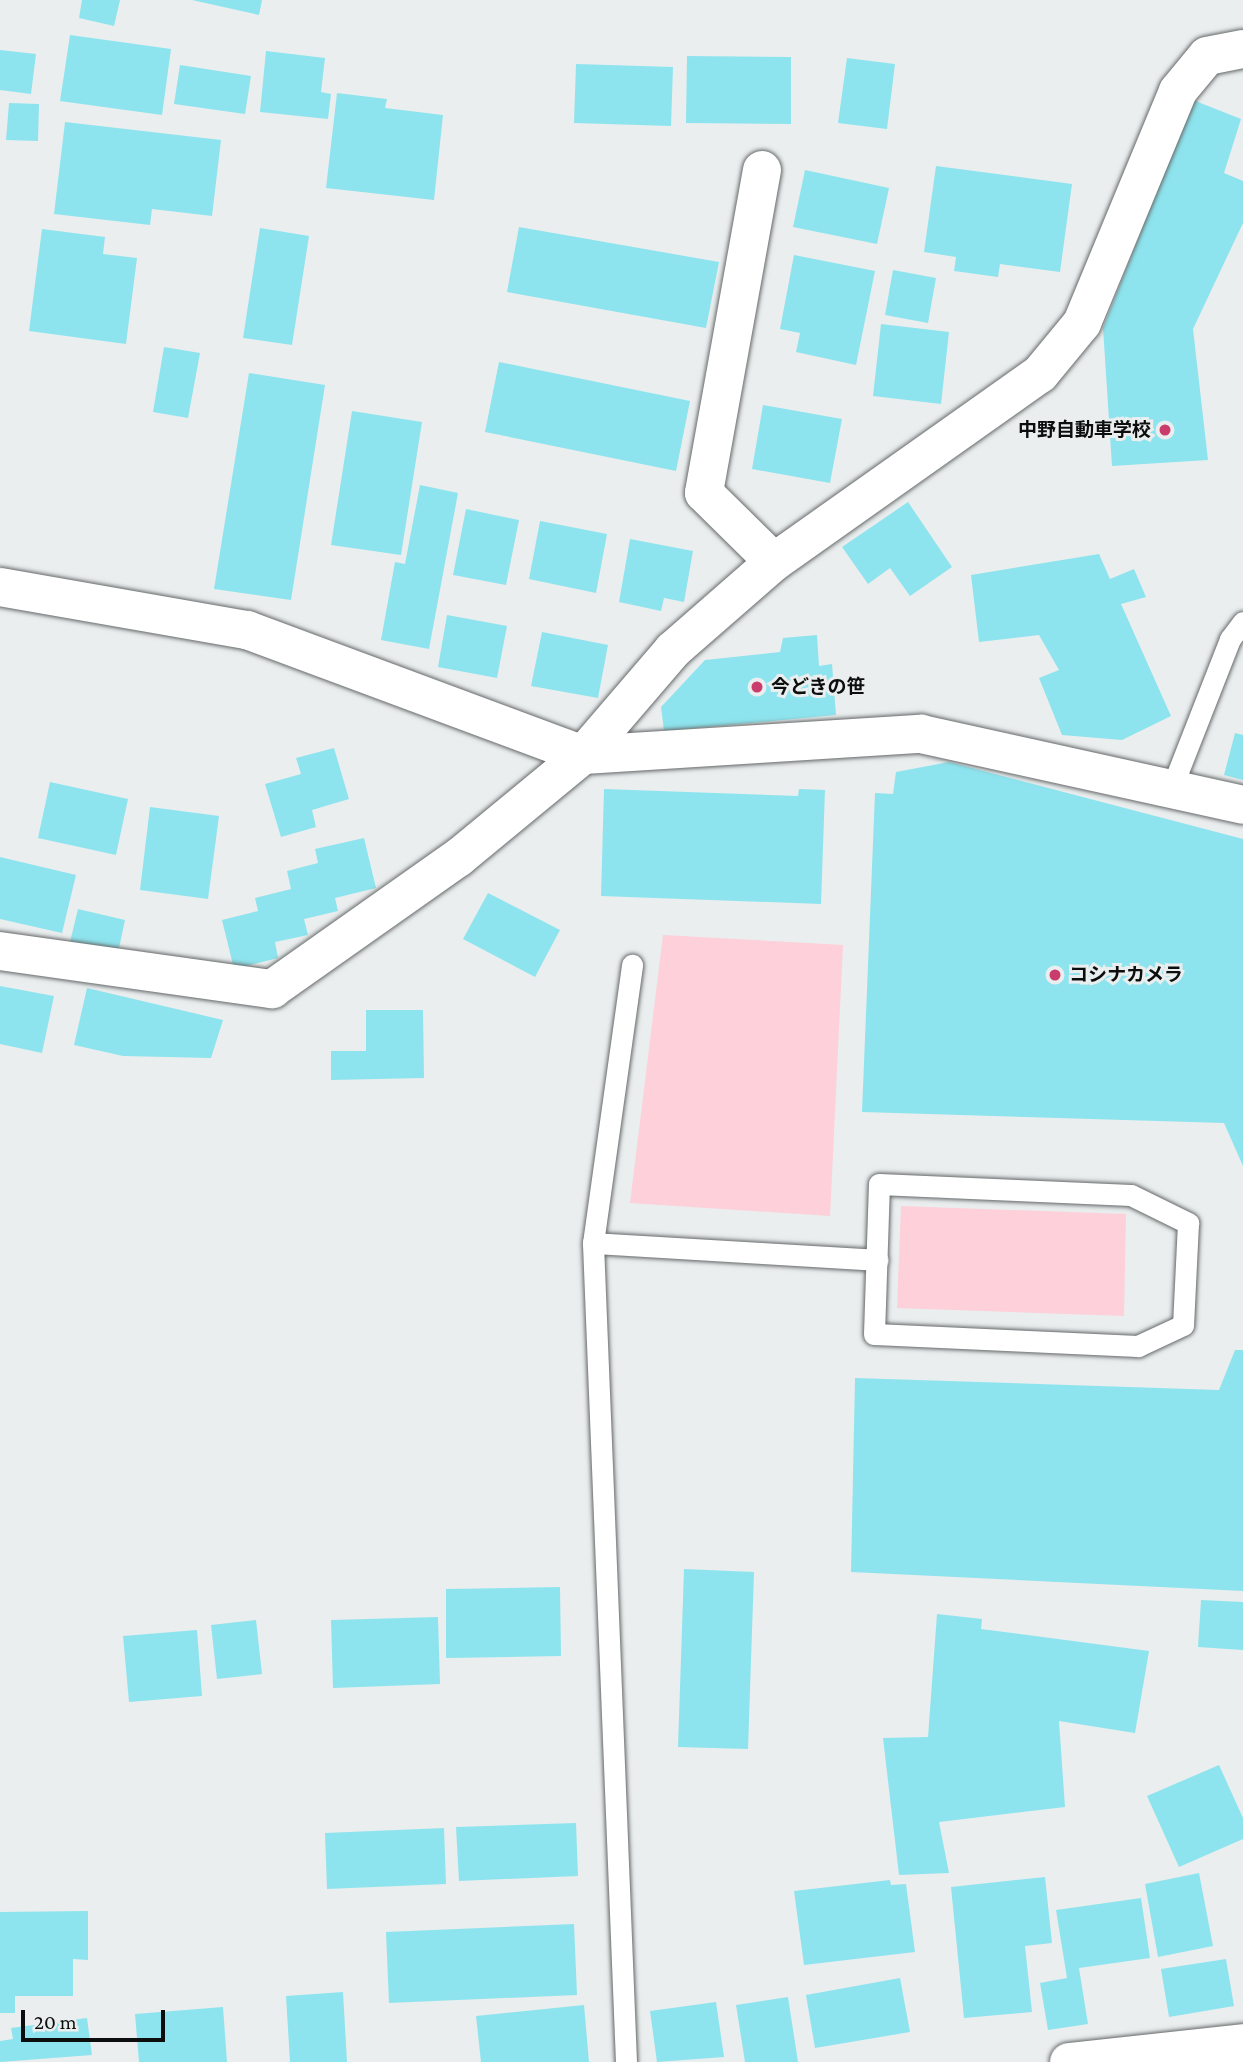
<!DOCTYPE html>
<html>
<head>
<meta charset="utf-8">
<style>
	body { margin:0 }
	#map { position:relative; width:1243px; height:2062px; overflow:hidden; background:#eaeeee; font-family:"Crimson Pro","Noto Sans JP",serif }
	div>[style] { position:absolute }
	.green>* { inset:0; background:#fdd0da }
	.building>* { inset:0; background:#8ee4ee }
	.roads { filter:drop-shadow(0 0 2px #66696a) drop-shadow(0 0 2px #66696a) }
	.lane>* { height:21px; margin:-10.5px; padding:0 10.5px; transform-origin:10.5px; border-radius:10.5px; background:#fff }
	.street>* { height:38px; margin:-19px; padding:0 19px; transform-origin:19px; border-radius:19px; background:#fff }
	.primary>* { height:38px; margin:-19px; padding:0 19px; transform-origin:19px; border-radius:19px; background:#fff }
	.dots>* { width:19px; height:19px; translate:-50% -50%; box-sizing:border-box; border:4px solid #eaeeee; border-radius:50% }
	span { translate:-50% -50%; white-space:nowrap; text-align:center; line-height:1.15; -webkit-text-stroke:6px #eaeeee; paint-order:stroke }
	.poi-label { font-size:19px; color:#0c0e0e; font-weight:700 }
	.right { translate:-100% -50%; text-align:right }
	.left { translate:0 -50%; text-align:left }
	.scale { position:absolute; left:21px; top:2010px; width:144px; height:32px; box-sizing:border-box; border:4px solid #0c0e0e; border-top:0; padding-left:9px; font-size:21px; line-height:24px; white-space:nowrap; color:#0c0e0e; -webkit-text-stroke:5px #eaeeee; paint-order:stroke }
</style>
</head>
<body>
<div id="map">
	<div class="green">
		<i style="clip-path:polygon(663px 935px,843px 945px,830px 1216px,630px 1203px)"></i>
		<i style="clip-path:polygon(901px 1206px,1126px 1214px,1124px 1316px,897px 1308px)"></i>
	</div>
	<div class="building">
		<i style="clip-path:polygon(82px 0,120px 0,114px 26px,79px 18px)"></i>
		<i style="clip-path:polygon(192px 0,262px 0,259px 15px)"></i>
		<i style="clip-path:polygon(70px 35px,171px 49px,162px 115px,60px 101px)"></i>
		<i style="clip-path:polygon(0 50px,36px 54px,31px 94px,0 90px)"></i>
		<i style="clip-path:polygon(266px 51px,325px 58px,321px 92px,331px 94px,328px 119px,260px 112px)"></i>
		<i style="clip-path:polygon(687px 56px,791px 57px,791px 124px,686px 123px)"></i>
		<i style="clip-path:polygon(847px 58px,895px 64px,887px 129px,838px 123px)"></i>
		<i style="clip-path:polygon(576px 64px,673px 67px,671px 126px,574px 123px)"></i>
		<i style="clip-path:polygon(180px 65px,251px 76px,245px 114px,174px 104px)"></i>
		<i style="clip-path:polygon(337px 93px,387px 99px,385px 108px,443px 115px,434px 200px,326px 188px)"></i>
		<i style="clip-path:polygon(1193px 100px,1241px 119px,1224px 173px,1243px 181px,1243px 223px,1193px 329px,1208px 460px,1112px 466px,1103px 328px)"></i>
		<i style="clip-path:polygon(9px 103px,39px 104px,38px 141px,6px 140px)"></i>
		<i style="clip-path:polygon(65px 122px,221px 140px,212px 216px,152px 209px,150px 225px,54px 214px)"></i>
		<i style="clip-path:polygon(936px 166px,1072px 184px,1060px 272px,1000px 264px,998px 277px,954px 271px,956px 257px,924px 252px)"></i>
		<i style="clip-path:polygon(805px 170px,889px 188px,877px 244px,793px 227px)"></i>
		<i style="clip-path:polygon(519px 227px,719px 262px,706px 328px,507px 292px)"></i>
		<i style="clip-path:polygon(260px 228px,309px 236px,292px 345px,243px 338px)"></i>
		<i style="clip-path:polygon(42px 229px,105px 237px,103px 254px,137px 258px,126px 344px,29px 331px)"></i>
		<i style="clip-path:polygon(794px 255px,875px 271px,856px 365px,796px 352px,800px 333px,780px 329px)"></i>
		<i style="clip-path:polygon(893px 270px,936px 278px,928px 323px,885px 315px)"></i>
		<i style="clip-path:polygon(881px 324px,949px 332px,941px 404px,873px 396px)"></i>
		<i style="clip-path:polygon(164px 347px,200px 353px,188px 418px,153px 412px)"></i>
		<i style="clip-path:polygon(499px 362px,690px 401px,676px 471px,485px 432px)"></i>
		<i style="clip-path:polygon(249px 373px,325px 385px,291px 600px,214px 589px)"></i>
		<i style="clip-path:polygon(763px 405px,842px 419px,830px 483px,752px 469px)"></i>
		<i style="clip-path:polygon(352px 411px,422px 422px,401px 555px,331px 545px)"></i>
		<i style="clip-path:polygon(420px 485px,458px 493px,429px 649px,381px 640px,395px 562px,405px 564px)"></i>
		<i style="clip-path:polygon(908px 502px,952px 567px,910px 596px,890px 568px,868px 584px,842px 547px)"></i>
		<i style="clip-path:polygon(466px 509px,519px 520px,506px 585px,453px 575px)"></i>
		<i style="clip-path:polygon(540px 521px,607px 534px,596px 593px,529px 579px)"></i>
		<i style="clip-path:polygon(630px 539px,693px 551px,684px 602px,664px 598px,661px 611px,619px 602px)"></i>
		<i style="clip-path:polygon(1099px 554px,1110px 579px,1134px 569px,1146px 597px,1121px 604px,1171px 716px,1122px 740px,1062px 735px,1039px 678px,1059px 670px,1039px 635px,979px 642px,971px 575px)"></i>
		<i style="clip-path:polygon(447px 615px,507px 626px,497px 678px,438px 667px)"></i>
		<i style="clip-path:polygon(542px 632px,608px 645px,598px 698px,531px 686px)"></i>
		<i style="clip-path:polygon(817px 635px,819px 666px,832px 664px,836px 715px,664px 731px,661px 707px,705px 660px,780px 652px,783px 638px)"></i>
		<i style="clip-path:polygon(1235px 733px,1243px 735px,1243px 780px,1224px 775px)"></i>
		<i style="clip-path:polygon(334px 748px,349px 799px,312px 810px,316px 827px,281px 837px,265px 784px,301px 774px,296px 758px)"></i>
		<i style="clip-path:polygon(949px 762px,1243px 839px,1243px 1166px,1224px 1123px,862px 1112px,875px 793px,893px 794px,896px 772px)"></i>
		<i style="clip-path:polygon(50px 782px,128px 799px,116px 855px,38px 838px)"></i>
		<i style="clip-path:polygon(604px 789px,798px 796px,799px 789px,825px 790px,821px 904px,601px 896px)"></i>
		<i style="clip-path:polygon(150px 807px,219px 816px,208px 899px,140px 890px)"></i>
		<i style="clip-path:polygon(364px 838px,376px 888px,335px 898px,338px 911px,304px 919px,308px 935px,275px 942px,278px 958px,234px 969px,222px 920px,258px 911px,255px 898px,291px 889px,287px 871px,318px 863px,315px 849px)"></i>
		<i style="clip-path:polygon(0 857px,76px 875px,62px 933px,0 919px)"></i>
		<i style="clip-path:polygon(488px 893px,560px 930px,535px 977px,463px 939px)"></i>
		<i style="clip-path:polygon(78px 909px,125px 920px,118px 953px,70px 942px)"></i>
		<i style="clip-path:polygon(0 986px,54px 996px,42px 1053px,0 1044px)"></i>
		<i style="clip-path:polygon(87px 988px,223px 1020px,211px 1058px,123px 1056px,74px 1045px)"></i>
		<i style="clip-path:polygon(366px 1010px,423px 1010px,424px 1078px,331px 1080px,331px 1051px,366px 1051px)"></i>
		<i style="clip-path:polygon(1235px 1350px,1243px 1350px,1243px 1591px,851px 1572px,855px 1378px,1219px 1390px)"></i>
		<i style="clip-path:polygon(684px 1569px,754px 1572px,748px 1749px,678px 1747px)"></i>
		<i style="clip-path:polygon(560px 1587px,561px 1656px,446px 1658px,446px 1589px)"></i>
		<i style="clip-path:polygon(1201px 1600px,1243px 1602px,1243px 1650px,1198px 1647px)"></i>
		<i style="clip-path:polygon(937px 1614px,982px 1619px,981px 1629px,1149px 1651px,1135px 1733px,1059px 1721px,1065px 1807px,939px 1822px,949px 1873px,899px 1875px,883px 1738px,928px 1737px)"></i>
		<i style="clip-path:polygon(438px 1617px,440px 1684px,333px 1688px,331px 1620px)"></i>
		<i style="clip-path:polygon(256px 1620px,262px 1674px,217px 1679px,211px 1625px)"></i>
		<i style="clip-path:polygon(197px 1630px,202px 1696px,129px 1702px,123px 1636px)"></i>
		<i style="clip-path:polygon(1219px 1765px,1243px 1818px,1243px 1839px,1179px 1867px,1147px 1796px)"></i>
		<i style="clip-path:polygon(576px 1823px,578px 1876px,459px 1881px,456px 1827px)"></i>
		<i style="clip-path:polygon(444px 1828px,446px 1884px,327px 1889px,325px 1833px)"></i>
		<i style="clip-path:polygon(1199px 1873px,1213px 1946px,1158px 1957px,1145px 1884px)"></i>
		<i style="clip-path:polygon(1045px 1877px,1052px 1943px,1025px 1946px,1032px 2012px,964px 2018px,951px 1887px)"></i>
		<i style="clip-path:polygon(890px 1880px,891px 1885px,906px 1884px,915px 1952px,804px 1965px,794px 1891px)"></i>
		<i style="clip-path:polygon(1141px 1898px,1150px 1958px,1079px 1968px,1088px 2024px,1048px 2030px,1040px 1983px,1067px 1978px,1056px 1910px)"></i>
		<i style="clip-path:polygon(88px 1911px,88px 1960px,73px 1959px,73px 1996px,15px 1996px,15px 2013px,0 2013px,0 1912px)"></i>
		<i style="clip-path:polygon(574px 1924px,577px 1995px,389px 2003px,386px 1932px)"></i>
		<i style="clip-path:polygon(1226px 1959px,1234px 2006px,1169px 2017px,1161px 1969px)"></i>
		<i style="clip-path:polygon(900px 1978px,910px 2032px,815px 2048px,806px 1995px)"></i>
		<i style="clip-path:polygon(343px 1992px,347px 2062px,290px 2062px,286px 1996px)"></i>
		<i style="clip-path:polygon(788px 1997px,798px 2062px,745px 2062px,736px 2005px)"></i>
		<i style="clip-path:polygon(716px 2002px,724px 2057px,657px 2062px,650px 2011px)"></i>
		<i style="clip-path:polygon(584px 2005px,589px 2062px,481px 2062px,476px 2016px)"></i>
		<i style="clip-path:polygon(223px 2007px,227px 2062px,139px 2062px,135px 2014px)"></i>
		<i style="clip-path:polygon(87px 2018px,92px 2055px,0 2062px,0 2041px,13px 2039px,11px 2028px)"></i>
	</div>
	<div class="roads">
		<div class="lane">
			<i style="left:1172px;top:787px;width:159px;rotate:-68.6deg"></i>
			<i style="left:1230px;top:639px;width:21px;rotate:-53deg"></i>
			<i style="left:879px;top:1184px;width:252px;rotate:2.5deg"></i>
			<i style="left:1131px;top:1195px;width:64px;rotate:26.2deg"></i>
			<i style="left:1188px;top:1223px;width:102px;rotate:92.8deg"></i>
			<i style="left:1183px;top:1325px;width:50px;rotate:155deg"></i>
			<i style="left:1138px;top:1346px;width:264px;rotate:-177.4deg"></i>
			<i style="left:874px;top:1334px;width:150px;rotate:-88.1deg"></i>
			<i style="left:593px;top:1243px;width:285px;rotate:3.4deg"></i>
			<i style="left:626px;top:2062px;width:820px;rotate:-92.31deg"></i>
			<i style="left:593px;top:1243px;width:281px;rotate:-82deg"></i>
		</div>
		<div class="street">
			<i style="left:762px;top:170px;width:328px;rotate:100.2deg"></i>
			<i style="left:704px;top:493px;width:98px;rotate:44.6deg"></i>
			<i style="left:0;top:587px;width:251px;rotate:9.9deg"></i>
			<i style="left:247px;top:630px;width:358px;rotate:20.4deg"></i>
			<i style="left:583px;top:755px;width:339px;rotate:-3.6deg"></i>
			<i style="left:921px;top:734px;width:330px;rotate:12.4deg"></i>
			<i style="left:0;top:951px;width:275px;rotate:8deg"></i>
			<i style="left:272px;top:989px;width:228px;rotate:-35.2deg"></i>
			<i style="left:458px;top:858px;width:162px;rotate:-39.5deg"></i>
			<i style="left:583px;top:755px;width:138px;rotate:-49.4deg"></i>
			<i style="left:673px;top:650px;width:134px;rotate:-41.1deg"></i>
			<i style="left:774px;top:562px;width:326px;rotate:-35.3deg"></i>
			<i style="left:1040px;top:374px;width:66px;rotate:-50.5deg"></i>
			<i style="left:1082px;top:323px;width:251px;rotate:-67.5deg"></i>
			<i style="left:1178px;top:91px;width:45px;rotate:-50.4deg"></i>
			<i style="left:1207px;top:56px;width:37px;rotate:-11deg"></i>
		</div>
		<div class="primary">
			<i style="left:1069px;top:2062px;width:175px;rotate:-6.2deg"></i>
		</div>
	</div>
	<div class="dots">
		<i style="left:1165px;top:430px;background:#c93c6c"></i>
		<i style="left:757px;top:687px;background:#c93c6c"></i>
		<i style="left:1055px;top:975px;background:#c93c6c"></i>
	</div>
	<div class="poi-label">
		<span class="right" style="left:1151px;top:430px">中野自動車学校</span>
		<span class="left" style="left:771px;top:687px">今どきの笹</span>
		<span class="left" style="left:1069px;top:975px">コシナカメラ</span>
	</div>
	<div class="scale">20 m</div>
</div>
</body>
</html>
